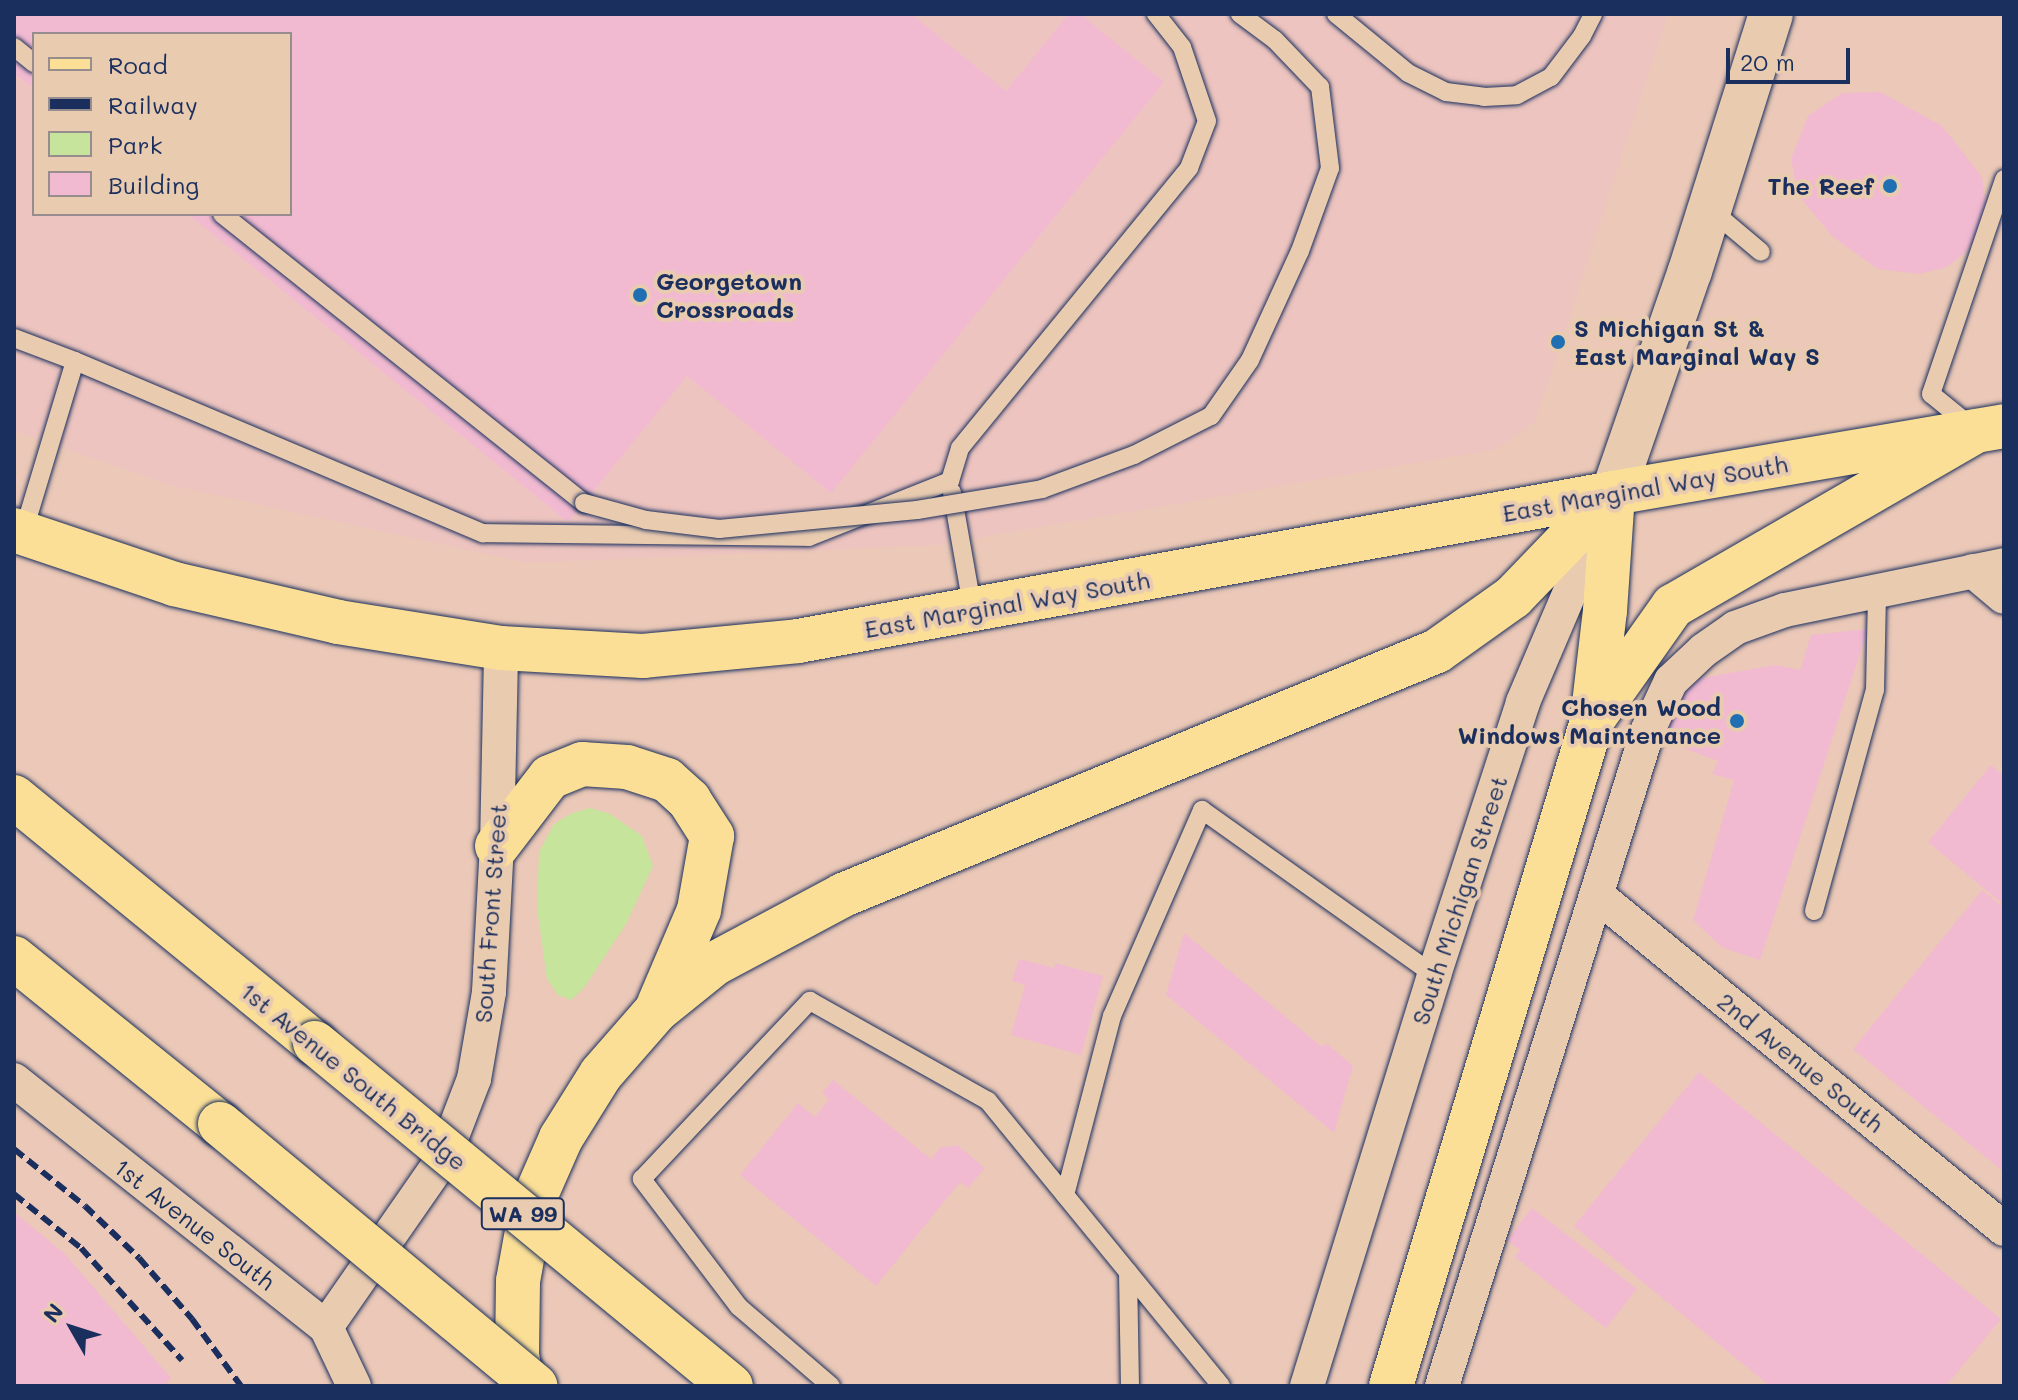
<!DOCTYPE html>
<html>
<head>
<meta charset="utf-8">
<style>
	body { margin:0 }
	#map { position:relative; width:2018px; height:1400px; overflow:hidden; background:#ebc8b7; font-family:Mali,sans-serif }
	div>[style] { position:absolute }
	.built>* { inset:0; background:#edc4bf }
	.green>* { inset:0; background:#c6e49c }
	.building>* { inset:0; background:#f1bad1 }
	.roads { filter:drop-shadow(0 0 2px #1b2f5e) drop-shadow(0 0 2px #1b2f5e) }
	.lane>* { height:18px; margin:-9px; padding:0 9px; transform-origin:9px; border-radius:9px; background:#e9cbb0 }
	.street>* { height:34px; margin:-17px; padding:0 17px; transform-origin:17px; border-radius:17px; background:#e9cbb0 }
	.secondary>* { height:44px; margin:-22px; padding:0 22px; transform-origin:22px; border-radius:22px; background:#e9cbb0 }
	.primary>* { height:44px; margin:-22px; padding:0 22px; transform-origin:22px; border-radius:22px; background:#fbdf96 }
	.highway>* { height:44px; margin:-22px; padding:0 22px; transform-origin:22px; border-radius:22px; background:#fbdf96 }
	.rail>* { height:6px; margin-top:-3px; transform-origin:0; background:repeating-linear-gradient(90deg,#1b2f5e 0 12px,transparent 0 18px) }
	.bridges { filter:drop-shadow(0 0 2px #1b2f5e) drop-shadow(0 0 2px #1b2f5e) }
	.lane-bridge>* { height:18px; margin:-9px; padding:0 9px; transform-origin:9px; border-radius:9px; background:#e9cbb0 }
	.highway-bridge>* { height:44px; margin:-22px; padding:0 22px; transform-origin:22px; border-radius:22px; background:#fbdf96 }
	.dots>* { width:22px; height:22px; translate:-50% -50%; box-sizing:border-box; border:4px solid #e9cbb0; border-radius:50% }
	span { translate:-50% -50%; white-space:nowrap; text-align:center; line-height:1.15; -webkit-text-stroke:8px #e9cbb0; paint-order:stroke }
	.shield-label span { padding:2px 6px; background:#e9cbb0; border:2px solid; border-radius:6px; -webkit-text-stroke-width:0 }
	.shield-label { font-size:22px; color:#1b2f5e; font-weight:700 }
	.poi-label { font-size:24px; color:#1b2f5e; font-weight:700 }
	.right { translate:-100% -50%; text-align:right }
	.left { translate:0 -50%; text-align:left }
	.street-label { font-size:24px; color:#1b2f5e }
	.frame { position:absolute; inset:0; border:16px solid #1b2f5e; pointer-events:none }
	.legend { position:absolute; left:32px; top:32px; width:260px; height:184px; box-sizing:border-box; background:#e9cbb0; border:2px solid #978d8f; margin:0; padding:10px 14px; list-style:none; font-size:24px; color:#1b2f5e }
	.legend li { display:flex; align-items:center; gap:16px; height:40px }
	.legend b { width:40px; border:2px solid #978d8f }
	.north { position:absolute; left:32px; top:1288px; width:80px; height:80px; -webkit-text-stroke:6px #e9cbb0; paint-order:stroke; rotate:309deg; font-size:22px; font-weight:700; line-height:32px; text-align:center; color:#1b2f5e }
	.north::after { content:''; display:block; margin:auto; width:28px; height:36px; background:#1b2f5e; clip-path:polygon(50% 0,100% 100%,50% 72%,0 100%) }
	.scale { position:absolute; left:1726px; top:48px; width:124px; height:36px; box-sizing:border-box; border:4px solid #1b2f5e; border-top:0; padding-left:10px; font-size:24px; line-height:28px; white-space:nowrap; color:#1b2f5e; -webkit-text-stroke:6px #e9cbb0; paint-order:stroke }
</style>
</head>
<body>
<div id="map">
	<div class="built">
		<i style="clip-path:polygon(evenodd,14px 14px,1668px 14px,1535px 421px,1497px 449px,936px 545px,528px 563px,173px 486px,14px 431px,14px 14px,34px 34px,290px 34px,290px 214px,34px 214px,34px 34px)"></i>
	</div>
	<div class="green">
		<i style="clip-path:polygon(590px 808px,610px 814px,642px 836px,653px 866px,626px 924px,584px 988px,571px 1000px,558px 995px,547px 979px,537px 908px,539px 852px,554px 824px,572px 813px)"></i>
	</div>
	<div class="building">
		<i style="clip-path:polygon(14px 14px,911px 14px,1006px 91px,1069px 14px,1080px 14px,1164px 82px,831px 493px,687px 376px,568px 522px,188px 214px,290px 214px,290px 34px,34px 34px,34px 89px,14px 73px)"></i>
		<i style="clip-path:polygon(1880px 92px,1942px 126px,1982px 177px,1986px 204px,1981px 230px,1966px 252px,1947px 267px,1919px 274px,1878px 269px,1833px 237px,1798px 195px,1791px 159px,1808px 116px,1842px 93px)"></i>
		<i style="clip-path:polygon(1868px 629px,1760px 960px,1723px 948px,1693px 920px,1734px 780px,1712px 774px,1718px 761px,1662px 740px,1690px 680px,1775px 665px,1800px 670px,1811px 635px)"></i>
		<i style="clip-path:polygon(1991px 765px,2004px 776px,2004px 905px,1928px 842px)"></i>
		<i style="clip-path:polygon(1982px 890px,2004px 908px,2004px 1172px,1853px 1049px)"></i>
		<i style="clip-path:polygon(1184px 933px,1322px 1047px,1326px 1043px,1353px 1066px,1334px 1133px,1166px 995px)"></i>
		<i style="clip-path:polygon(1019px 959px,1054px 968px,1055px 963px,1103px 976px,1081px 1055px,1011px 1035px,1025px 985px,1012px 981px)"></i>
		<i style="clip-path:polygon(1699px 1072px,2001px 1319px,1946px 1386px,1770px 1386px,1574px 1226px)"></i>
		<i style="clip-path:polygon(833px 1080px,931px 1159px,940px 1148px,957px 1145px,985px 1168px,968px 1188px,960px 1182px,876px 1286px,740px 1175px,798px 1103px,815px 1117px,829px 1099px,822px 1093px)"></i>
		<i style="clip-path:polygon(1532px 1208px,1637px 1289px,1606px 1328px,1515px 1257px,1520px 1250px,1507px 1240px)"></i>
		<i style="clip-path:polygon(14px 1212px,65px 1254px,171px 1378px,164px 1386px,14px 1386px)"></i>
	</div>
	<div class="roads">
		<div class="lane">
			<i style="left:1336px;top:14px;width:93px;rotate:39.3deg"></i>
			<i style="left:1408px;top:73px;width:42px;rotate:26.6deg"></i>
			<i style="left:1446px;top:92px;width:38px;rotate:7deg"></i>
			<i style="left:1484px;top:97px;width:33px;rotate:-3deg"></i>
			<i style="left:1517px;top:95px;width:38px;rotate:-28deg"></i>
			<i style="left:1551px;top:77px;width:51px;rotate:-52.9deg"></i>
			<i style="left:1582px;top:36px;width:25px;rotate:-63deg"></i>
			<i style="left:14px;top:47px;width:26px;rotate:39deg"></i>
			<i style="left:1711px;top:210px;width:65px;rotate:40deg"></i>
			<i style="left:222px;top:214px;width:463px;rotate:38.6deg"></i>
			<i style="left:14px;top:338px;width:65px;rotate:20.7deg"></i>
			<i style="left:75px;top:361px;width:180px;rotate:106.8deg"></i>
			<i style="left:75px;top:361px;width:443px;rotate:22.9deg"></i>
			<i style="left:483px;top:533px;width:326px;rotate:0.7deg"></i>
			<i style="left:809px;top:537px;width:152px;rotate:-21.7deg"></i>
			<i style="left:950px;top:481px;width:34px;rotate:-73deg"></i>
			<i style="left:960px;top:448px;width:362px;rotate:-50.7deg"></i>
			<i style="left:1189px;top:168px;width:50px;rotate:-69deg"></i>
			<i style="left:1207px;top:121px;width:78px;rotate:-108.7deg"></i>
			<i style="left:1182px;top:47px;width:42px;rotate:-128.2deg"></i>
			<i style="left:1973px;top:428px;width:54px;rotate:-141deg"></i>
			<i style="left:1931px;top:394px;width:227px;rotate:-71.2deg"></i>
			<i style="left:952px;top:492px;width:121px;rotate:80deg"></i>
			<i style="left:1814px;top:911px;width:229px;rotate:-74.6deg"></i>
			<i style="left:1875px;top:690px;width:99px;rotate:-88.8deg"></i>
			<i style="left:1065px;top:1195px;width:185px;rotate:-75.3deg"></i>
			<i style="left:1112px;top:1016px;width:225px;rotate:-66.4deg"></i>
			<i style="left:1202px;top:810px;width:285px;rotate:35.4deg"></i>
			<i style="left:1128px;top:1272px;width:114px;rotate:89deg"></i>
			<i style="left:831px;top:1386px;width:121px;rotate:-139.3deg"></i>
			<i style="left:739px;top:1307px;width:161px;rotate:-127.2deg"></i>
			<i style="left:642px;top:1179px;width:245px;rotate:-46.7deg"></i>
			<i style="left:810px;top:1001px;width:204px;rotate:29.3deg"></i>
			<i style="left:988px;top:1101px;width:368px;rotate:50.7deg"></i>
		</div>
		<div class="street">
			<i style="left:1973px;top:571px;width:40px;rotate:40deg"></i>
			<i style="left:1598px;top:896px;width:525px;rotate:39.36deg"></i>
			<i style="left:14px;top:1080px;width:398px;rotate:38.4deg"></i>
			<i style="left:326px;top:1327px;width:65px;rotate:64.6deg"></i>
			<i style="left:326px;top:1327px;width:207px;rotate:-55.2deg"></i>
			<i style="left:444px;top:1157px;width:84px;rotate:-69deg"></i>
			<i style="left:474px;top:1079px;width:88px;rotate:-80.2deg"></i>
			<i style="left:489px;top:992px;width:146px;rotate:-86.9deg"></i>
			<i style="left:497px;top:846px;width:198px;rotate:-88.8deg"></i>
			<i style="left:1307px;top:1386px;width:430px;rotate:-72.8deg"></i>
			<i style="left:1434px;top:975px;width:287px;rotate:-71.9deg"></i>
			<i style="left:1523px;top:702px;width:207px;rotate:-66.9deg"></i>
			<i style="left:1442px;top:1386px;width:688px;rotate:-72.57deg"></i>
			<i style="left:1648px;top:730px;width:54px;rotate:-64.9deg"></i>
			<i style="left:1671px;top:681px;width:45px;rotate:-43.2deg"></i>
			<i style="left:1704px;top:650px;width:38px;rotate:-35deg"></i>
			<i style="left:1735px;top:628px;width:53px;rotate:-19.8deg"></i>
			<i style="left:1785px;top:610px;width:224px;rotate:-11.6deg"></i>
		</div>
		<div class="secondary">
			<i style="left:1613px;top:493px;width:235px;rotate:-70.9deg"></i>
			<i style="left:1690px;top:271px;width:269px;rotate:-72.5deg"></i>
		</div>
		<div class="primary">
			<i style="left:14px;top:530px;width:169px;rotate:18.6deg"></i>
			<i style="left:174px;top:584px;width:168px;rotate:13deg"></i>
			<i style="left:338px;top:622px;width:165px;rotate:9.1deg"></i>
			<i style="left:501px;top:648px;width:142px;rotate:3.2deg"></i>
			<i style="left:643px;top:656px;width:156px;rotate:-5.5deg"></i>
			<i style="left:798px;top:641px;width:828px;rotate:-10.29deg"></i>
			<i style="left:1613px;top:493px;width:397px;rotate:-9.7deg"></i>
		</div>
		<div class="highway">
			<i style="left:1595px;top:716px;width:135px;rotate:-54.7deg"></i>
			<i style="left:1673px;top:606px;width:350px;rotate:-30deg"></i>
			<i style="left:14px;top:797px;width:389px;rotate:39.3deg"></i>
			<i style="left:497px;top:846px;width:87px;rotate:-52.5deg"></i>
			<i style="left:550px;top:777px;width:35px;rotate:-22deg"></i>
			<i style="left:582px;top:764px;width:45px;rotate:3.8deg"></i>
			<i style="left:627px;top:767px;width:42px;rotate:18deg"></i>
			<i style="left:667px;top:780px;width:30px;rotate:42deg"></i>
			<i style="left:689px;top:800px;width:43px;rotate:57.4deg"></i>
			<i style="left:712px;top:836px;width:75px;rotate:100deg"></i>
			<i style="left:699px;top:910px;width:102px;rotate:113.1deg"></i>
			<i style="left:14px;top:958px;width:265px;rotate:38.9deg"></i>
			<i style="left:522px;top:1386px;width:32px;rotate:-99deg"></i>
			<i style="left:517px;top:1354px;width:73px;rotate:-89.2deg"></i>
			<i style="left:518px;top:1281px;width:78px;rotate:-79.7deg"></i>
			<i style="left:532px;top:1204px;width:72px;rotate:-66.3deg"></i>
			<i style="left:561px;top:1138px;width:75px;rotate:-58deg"></i>
			<i style="left:601px;top:1074px;width:84px;rotate:-48.9deg"></i>
			<i style="left:656px;top:1011px;width:75px;rotate:-39deg"></i>
			<i style="left:714px;top:964px;width:146px;rotate:-28.1deg"></i>
			<i style="left:843px;top:895px;width:642px;rotate:-22.33deg"></i>
			<i style="left:1437px;top:651px;width:93px;rotate:-35.4deg"></i>
			<i style="left:1513px;top:597px;width:144px;rotate:-46.1deg"></i>
			<i style="left:1391px;top:1386px;width:695px;rotate:-73.18deg"></i>
			<i style="left:1592px;top:721px;width:111px;rotate:-83.3deg"></i>
			<i style="left:1605px;top:611px;width:118px;rotate:-86.1deg"></i>
		</div>
	</div>
	<div class="rail">
		<i style="left:14px;top:1149px;width:91px;rotate:38.8deg"></i>
		<i style="left:85px;top:1206px;width:75px;rotate:43.9deg"></i>
		<i style="left:139px;top:1258px;width:81px;rotate:49deg"></i>
		<i style="left:192px;top:1319px;width:83px;rotate:53.8deg"></i>
		<i style="left:14px;top:1194px;width:86px;rotate:38.9deg"></i>
		<i style="left:81px;top:1248px;width:151px;rotate:48deg"></i>
	</div>
	<div class="bridges">
		<div class="lane-bridge">
			<i style="left:584px;top:503px;width:64px;rotate:15.3deg"></i>
			<i style="left:646px;top:520px;width:74px;rotate:7deg"></i>
			<i style="left:719px;top:529px;width:199px;rotate:-5.5deg"></i>
			<i style="left:917px;top:510px;width:127px;rotate:-9.5deg"></i>
			<i style="left:1042px;top:489px;width:98px;rotate:-20.3deg"></i>
			<i style="left:1134px;top:455px;width:86px;rotate:-26.9deg"></i>
			<i style="left:1211px;top:416px;width:68px;rotate:-55.1deg"></i>
			<i style="left:1250px;top:360px;width:120px;rotate:-65.4deg"></i>
			<i style="left:1300px;top:251px;width:88px;rotate:-70.1deg"></i>
			<i style="left:1330px;top:168px;width:82px;rotate:-97deg"></i>
			<i style="left:1320px;top:87px;width:65px;rotate:-133.8deg"></i>
			<i style="left:1275px;top:40px;width:44px;rotate:-143.4deg"></i>
		</div>
		<div class="highway-bridge">
			<i style="left:315px;top:1043px;width:539px;rotate:39.51deg"></i>
			<i style="left:220px;top:1124px;width:410px;rotate:39.7deg"></i>
		</div>
	</div>
	<div class="dots">
		<i style="left:1890px;top:186px;background:#1f6fb2"></i>
		<i style="left:640px;top:295px;background:#1f6fb2"></i>
		<i style="left:1558px;top:342px;background:#1f6fb2"></i>
		<i style="left:1737px;top:721px;background:#1f6fb2"></i>
	</div>
	<div class="shield-label">
		<span style="left:523px;top:1214px">WA 99</span>
	</div>
	<div class="poi-label">
		<span class="right" style="left:1874px;top:186px">The Reef</span>
		<span class="left" style="left:656px;top:295px">Georgetown<br>Crossroads</span>
		<span class="left" style="left:1574px;top:342px">S Michigan St &amp;<br>East Marginal Way S</span>
		<span class="right" style="left:1721px;top:721px">Chosen Wood<br>Windows Maintenance</span>
	</div>
	<div class="street-label">
		<span style="left:1645px;top:488px;rotate:-10deg">East Marginal Way South</span>
		<span style="left:1007px;top:604px;rotate:-10deg">East Marginal Way South</span>
		<span style="left:1459px;top:900px;rotate:-72deg">South Michigan Street</span>
		<span style="left:490px;top:913px;rotate:-86deg">South Front Street</span>
		<span style="left:1801px;top:1062px;rotate:39deg">2nd Avenue South</span>
		<span style="left:354px;top:1076px;rotate:39deg">1st Avenue South Bridge</span>
		<span style="left:195px;top:1224px;rotate:38deg">1st Avenue South</span>
	</div>
	<div class="frame"></div>
	<ul class="legend">
	<li><b style="height:10px;background:#fbdf96"></b>Road</li>
	<li><b style="height:10px;background:#1b2f5e"></b>Railway</li>
	<li><b style="height:22px;background:#c6e49c"></b>Park</li>
	<li><b style="height:22px;background:#f1bad1"></b>Building</li>
	</ul>
	<div class="north">N</div>
	<div class="scale">20 m</div>
</div>
</body>
</html>
